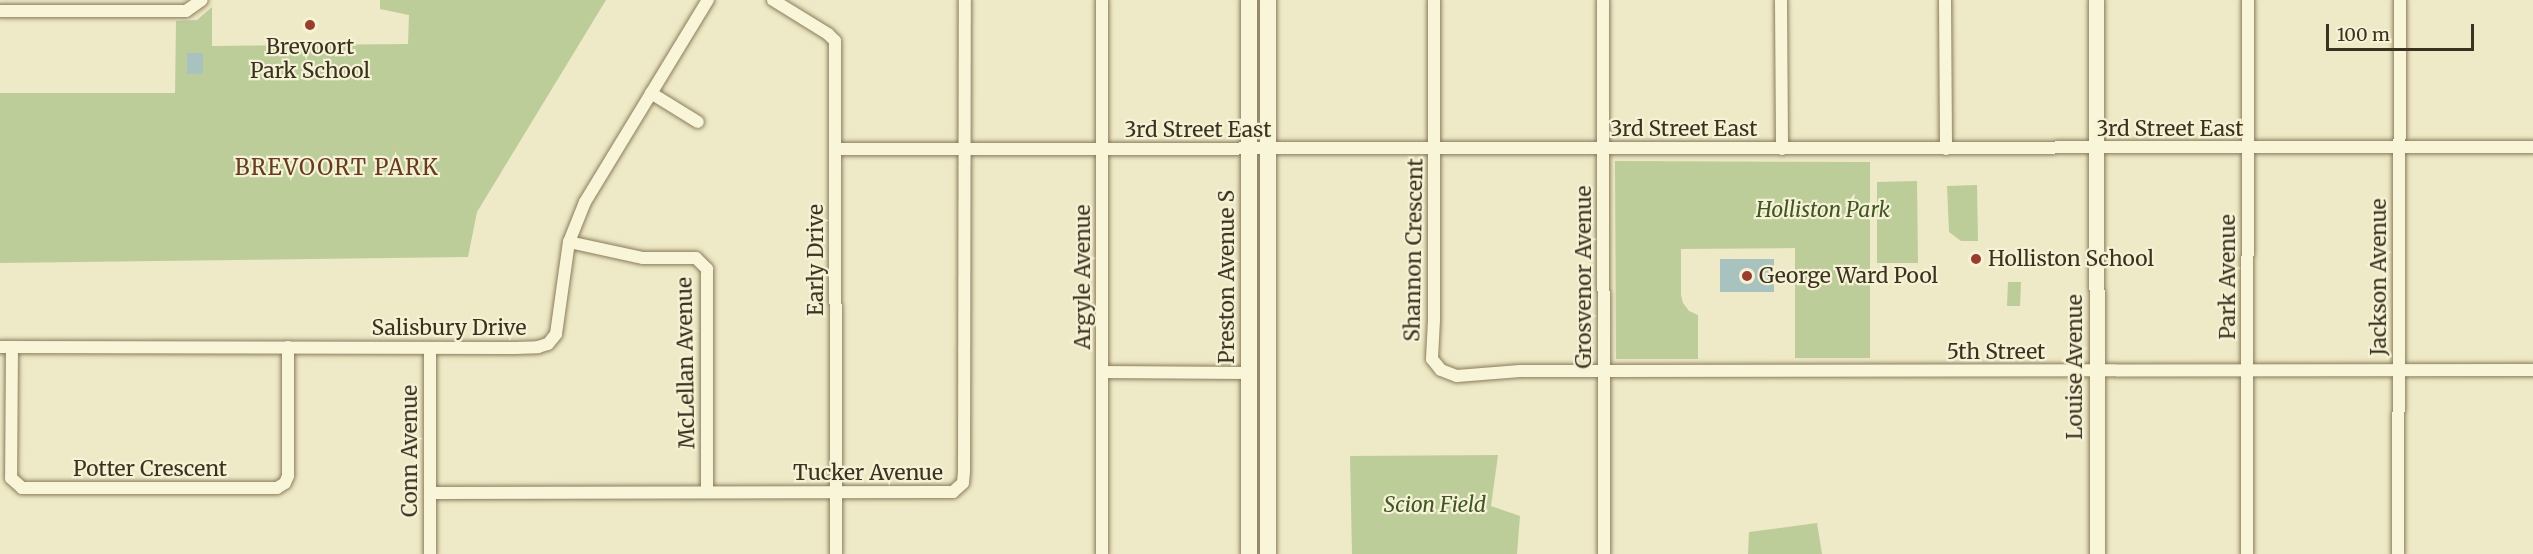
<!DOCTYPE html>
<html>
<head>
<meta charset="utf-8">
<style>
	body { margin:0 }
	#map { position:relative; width:2533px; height:554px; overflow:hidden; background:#eee9c6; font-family:Merriweather,serif }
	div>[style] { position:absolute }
	.green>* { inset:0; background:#bdcd9a }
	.water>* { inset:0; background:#a7c2bf }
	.roads { filter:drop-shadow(0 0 2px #8a7c5c) drop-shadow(0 0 2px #8a7c5c) }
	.minor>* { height:12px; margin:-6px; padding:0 6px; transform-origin:6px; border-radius:6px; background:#f9f5d9 }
	.tertiary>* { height:15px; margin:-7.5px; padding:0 7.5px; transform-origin:7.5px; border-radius:7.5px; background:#f9f5d9 }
	.secondary>* { height:16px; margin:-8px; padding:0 8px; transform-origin:8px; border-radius:8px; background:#f9f5d9 }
	.dots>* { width:16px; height:16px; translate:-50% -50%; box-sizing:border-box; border:3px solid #f6f2d6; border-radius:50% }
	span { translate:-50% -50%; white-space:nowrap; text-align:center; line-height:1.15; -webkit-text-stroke:4.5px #f6f2d6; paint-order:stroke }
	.poi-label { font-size:21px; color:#3a311f }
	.left { translate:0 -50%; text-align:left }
	.street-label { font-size:21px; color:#3a311f }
	.park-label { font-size:21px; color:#415626; font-style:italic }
	.neighbourhood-label { font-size:22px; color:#663b1f; letter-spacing:1.5px }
	.scale { position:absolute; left:2326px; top:24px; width:148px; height:27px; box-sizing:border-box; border:3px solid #3a311f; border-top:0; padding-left:8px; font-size:18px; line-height:21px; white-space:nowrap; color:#3a311f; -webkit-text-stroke:4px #f6f2d6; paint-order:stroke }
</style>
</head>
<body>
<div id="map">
	<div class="green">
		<i style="clip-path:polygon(380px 0,606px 0,477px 212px,468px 257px,0 263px,0 93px,175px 93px,176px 21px,197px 20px,212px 7px,212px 46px,408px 44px,409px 15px,380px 9px)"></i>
		<i style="clip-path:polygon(1615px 161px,1870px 162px,1870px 358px,1795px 358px,1795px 248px,1681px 249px,1681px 295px,1683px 303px,1689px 311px,1698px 315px,1698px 359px,1616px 359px)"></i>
		<i style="clip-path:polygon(1917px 181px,1918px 263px,1877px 263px,1877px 182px)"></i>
		<i style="clip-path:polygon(1977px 185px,1978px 241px,1961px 241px,1949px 232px,1947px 186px)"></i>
		<i style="clip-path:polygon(2008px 282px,2021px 282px,2020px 306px,2007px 306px)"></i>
		<i style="clip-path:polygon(1498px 455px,1491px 506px,1520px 516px,1517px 554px,1352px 554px,1350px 456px)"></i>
		<i style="clip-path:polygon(1817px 523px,1822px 554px,1748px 554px,1749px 532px)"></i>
	</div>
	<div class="water">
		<i style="clip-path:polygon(187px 53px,203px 53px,203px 74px,187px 74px)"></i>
		<i style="clip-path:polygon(1720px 259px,1774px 259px,1774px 292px,1720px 292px)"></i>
	</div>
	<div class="roads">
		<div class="minor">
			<i style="left:773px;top:0;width:65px;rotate:31.7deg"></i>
			<i style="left:828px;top:34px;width:10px;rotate:45deg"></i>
			<i style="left:835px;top:41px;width:513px;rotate:89.89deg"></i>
			<i style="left:1102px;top:0;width:554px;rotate:90deg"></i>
			<i style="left:1434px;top:0;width:320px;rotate:90deg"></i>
			<i style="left:1434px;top:320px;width:39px;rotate:93deg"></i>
			<i style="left:1432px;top:359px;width:14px;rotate:51deg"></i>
			<i style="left:1441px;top:370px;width:17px;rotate:21deg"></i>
			<i style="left:1457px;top:376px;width:63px;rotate:-4.5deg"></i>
			<i style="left:1520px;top:371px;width:1013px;rotate:-0.06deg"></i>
			<i style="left:1603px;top:0;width:554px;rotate:89.9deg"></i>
			<i style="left:1781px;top:0;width:149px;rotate:89.6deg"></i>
			<i style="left:1945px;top:0;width:149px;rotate:89.6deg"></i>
			<i style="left:0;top:11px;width:186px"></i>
			<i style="left:186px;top:11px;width:19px;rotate:-35deg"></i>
			<i style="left:651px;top:93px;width:55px;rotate:31.7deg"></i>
			<i style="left:836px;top:149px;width:1697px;rotate:-0.07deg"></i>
			<i style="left:569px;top:242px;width:76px;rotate:12.2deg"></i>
			<i style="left:643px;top:258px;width:53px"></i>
			<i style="left:696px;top:258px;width:16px;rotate:45deg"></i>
			<i style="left:707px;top:269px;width:223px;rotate:90deg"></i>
			<i style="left:0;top:347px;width:515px;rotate:0.11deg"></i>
			<i style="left:515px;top:348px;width:23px;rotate:-2deg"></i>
			<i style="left:538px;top:347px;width:10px;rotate:-17deg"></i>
			<i style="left:548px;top:344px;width:13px;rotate:-51deg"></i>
			<i style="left:556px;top:334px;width:93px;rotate:-82deg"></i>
			<i style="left:569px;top:242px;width:43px;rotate:-68.2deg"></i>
			<i style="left:585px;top:202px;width:237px;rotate:-58.7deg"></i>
			<i style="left:12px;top:347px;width:131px;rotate:90.4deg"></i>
			<i style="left:11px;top:478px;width:15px;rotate:42deg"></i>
			<i style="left:22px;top:488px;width:255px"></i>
			<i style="left:277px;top:488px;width:9px;rotate:-32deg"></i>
			<i style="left:285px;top:483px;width:8px;rotate:-67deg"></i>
			<i style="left:288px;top:476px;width:129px;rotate:-90deg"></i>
			<i style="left:430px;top:348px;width:206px;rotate:90deg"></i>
			<i style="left:1102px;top:372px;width:147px;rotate:0.4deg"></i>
			<i style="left:430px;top:493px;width:523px;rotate:-0.11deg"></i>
			<i style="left:953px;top:492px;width:13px;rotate:-42deg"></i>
			<i style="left:963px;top:483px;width:11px;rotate:-85deg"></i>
			<i style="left:964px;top:472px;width:472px;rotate:-89.9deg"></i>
			<i style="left:2247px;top:554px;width:554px;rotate:-89.9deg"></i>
			<i style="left:2398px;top:554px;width:554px;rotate:-89.79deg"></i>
		</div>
		<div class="tertiary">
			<i style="left:2096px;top:0;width:554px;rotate:89.9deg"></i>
		</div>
		<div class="secondary">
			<i style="left:1249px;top:0;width:554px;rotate:90deg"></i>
			<i style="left:1268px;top:0;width:554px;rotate:90deg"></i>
		</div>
	</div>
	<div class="dots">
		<i style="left:310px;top:25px;background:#993e2c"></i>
		<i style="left:1976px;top:259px;background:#993e2c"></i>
		<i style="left:1747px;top:276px;background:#993e2c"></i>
	</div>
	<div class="poi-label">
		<span style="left:310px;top:59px">Brevoort<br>Park School</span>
		<span class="left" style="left:1988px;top:259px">Holliston School</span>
		<span class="left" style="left:1759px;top:276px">George Ward Pool</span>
	</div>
	<div class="street-label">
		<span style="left:1684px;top:129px">3rd Street East</span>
		<span style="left:2170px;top:129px">3rd Street East</span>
		<span style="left:1198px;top:130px">3rd Street East</span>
		<span style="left:1414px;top:250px;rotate:-89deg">Shannon Crescent</span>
		<span style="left:816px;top:260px;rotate:-90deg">Early Drive</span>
		<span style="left:1083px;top:277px;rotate:-90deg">Argyle Avenue</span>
		<span style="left:1227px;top:277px;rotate:-90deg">Preston Avenue S</span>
		<span style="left:1584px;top:277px;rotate:-90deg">Grosvenor Avenue</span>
		<span style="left:2228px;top:277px;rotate:-90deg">Park Avenue</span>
		<span style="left:2379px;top:277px;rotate:-90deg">Jackson Avenue</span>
		<span style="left:449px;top:328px">Salisbury Drive</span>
		<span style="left:1996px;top:352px">5th Street</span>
		<span style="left:686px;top:363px;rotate:-91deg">McLellan Avenue</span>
		<span style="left:2075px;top:367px;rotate:-90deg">Louise Avenue</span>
		<span style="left:410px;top:451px;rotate:-90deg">Conn Avenue</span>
		<span style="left:150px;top:469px">Potter Crescent</span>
		<span style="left:868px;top:473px">Tucker Avenue</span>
	</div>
	<div class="park-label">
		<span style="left:1823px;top:210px">Holliston Park</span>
		<span style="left:1435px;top:505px">Scion Field</span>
	</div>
	<div class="neighbourhood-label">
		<span style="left:337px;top:168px">BREVOORT PARK</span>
	</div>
	<div class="scale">100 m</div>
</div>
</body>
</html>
